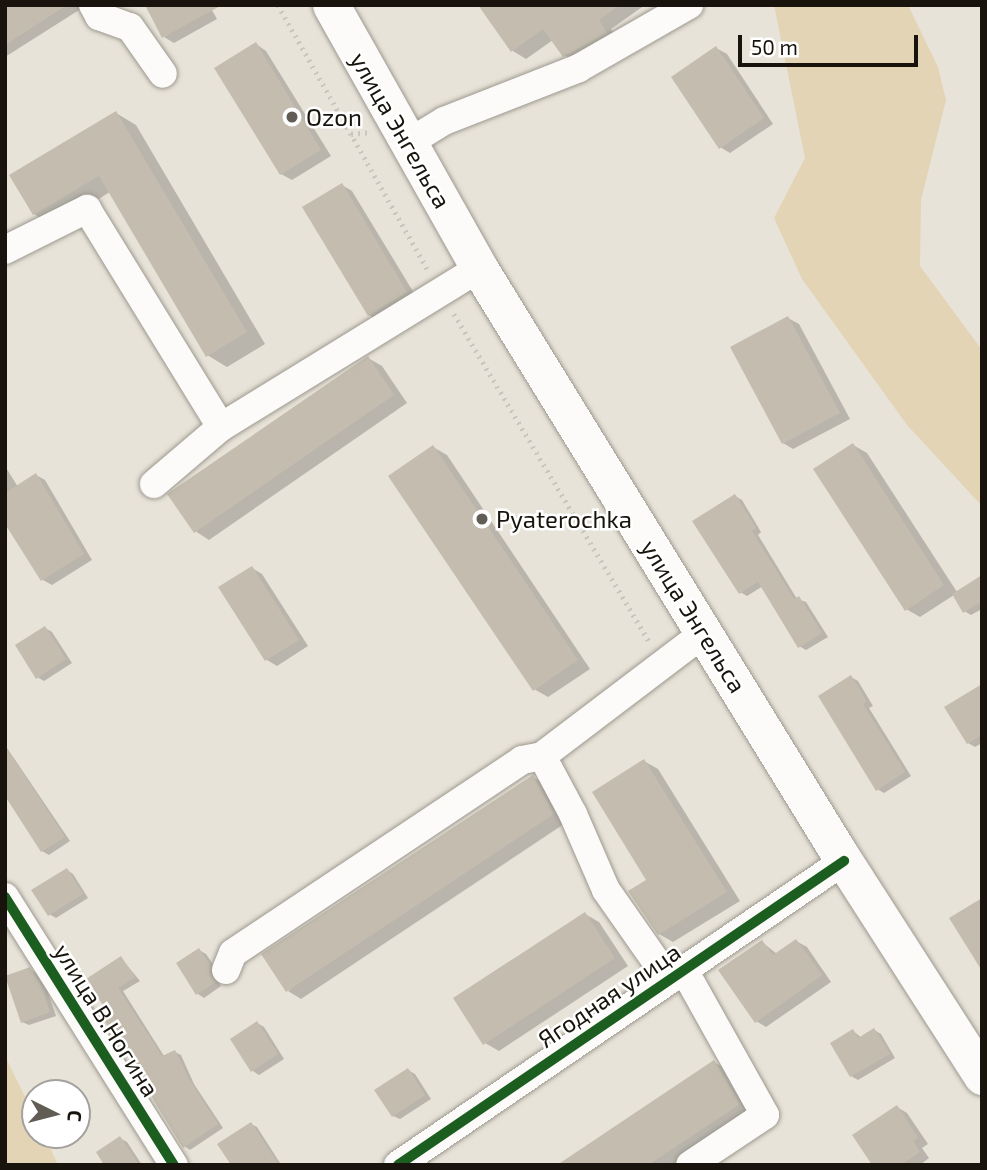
<!DOCTYPE html>
<html>
<head>
<meta charset="utf-8">
<style>
	body { margin:0 }
	#map { position:relative; width:987px; height:1170px; overflow:hidden; background:#e8e3d8; font-family:"Exo 2",sans-serif }
	div>[style] { position:absolute }
	.green>* { inset:0; background:#e3d4b5 }
	.shadow>* { inset:0; background:#0003 }
	.building>* { inset:0; background:#c4bdaf }
	.path>* { height:4.5px; margin-top:-2.25px; transform-origin:0; background:repeating-linear-gradient(90deg,#c7c6c1 0 2px,transparent 0 7px) }
	.roads { filter:drop-shadow(0 0 2px #9d9990) drop-shadow(0 0 2px #9d9990) }
	.minor>* { height:28px; margin:-14px; padding:0 14px; transform-origin:14px; border-radius:14px; background:#fcfbf9 }
	.major>* { height:37px; margin:-18.5px; padding:0 18.5px; transform-origin:18.5px; border-radius:18.5px; background:#fcfbf9 }
	.cycleway>* { height:10px; margin:-5px; padding:0 5px; transform-origin:5px; border-radius:5px; background:#1b5e20 }
	.dots>* { width:19px; height:19px; translate:-50% -50%; box-sizing:border-box; border:4px solid #fff; border-radius:50% }
	span { translate:-50% -50%; white-space:nowrap; text-align:center; line-height:1.15; -webkit-text-stroke:5px #fff; paint-order:stroke }
	.poi-label { font-size:24px; color:#18140d }
	.left { translate:0 -50%; text-align:left }
	.street-label { font-size:24px; color:#18140d }
	.frame { position:absolute; inset:0; border:7px solid #18140d; pointer-events:none }
	.north { position:absolute; left:21px; top:1079px; width:70px; height:70px; box-sizing:border-box; background:#fff; border:2px solid #a3a19e; border-radius:50%; rotate:96deg; font-size:19px; font-weight:700; line-height:28px; text-align:center; color:#18140d }
	.north::after { content:''; display:block; margin:auto; width:24px; height:32px; background:#615c54; clip-path:polygon(50% 0,100% 100%,50% 72%,0 100%) }
	.scale { position:absolute; left:738px; top:35px; width:180px; height:32px; box-sizing:border-box; border:4px solid #18140d; border-top:0; padding-left:9px; font-size:21px; line-height:24px; white-space:nowrap; color:#18140d; -webkit-text-stroke:5px #fff; paint-order:stroke }
</style>
</head>
<body>
<div id="map">
	<div class="green">
		<i style="clip-path:polygon(774px 5px,908px 5px,938px 67px,946px 100px,921px 200px,920px 266px,982px 350px,982px 506px,907px 425px,802px 279px,774px 218px,805px 158px)"></i>
		<i style="clip-path:polygon(5px 1056px,35px 1117px,35px 1135px,44px 1135px,58px 1165px,5px 1165px)"></i>
	</div>
	<div class="shadow">
		<i style="clip-path:polygon(5px 5px,87px 5px,5px 57px)"></i>
		<i style="clip-path:polygon(209px 5px,217px 19px,174px 43px,164px 37px)"></i>
		<i style="clip-path:polygon(481px 5px,645px 5px,611px 29px,620px 41px,578px 63px,564px 55px,553px 40px,526px 59px,513px 51px)"></i>
		<i style="clip-path:polygon(256px 44px,266px 51px,331px 156px,292px 180px,281px 174px)"></i>
		<i style="clip-path:polygon(716px 48px,727px 54px,773px 124px,730px 153px,720px 147px)"></i>
		<i style="clip-path:polygon(116px 113px,136px 125px,265px 344px,227px 367px,207px 355px,110px 192px,54px 226px,34px 214px)"></i>
		<i style="clip-path:polygon(342px 185px,352px 191px,417px 298px,380px 321px,369px 315px)"></i>
		<i style="clip-path:polygon(788px 318px,799px 324px,850px 419px,793px 449px,783px 443px)"></i>
		<i style="clip-path:polygon(368px 358px,382px 366px,407px 403px,209px 540px,195px 531px)"></i>
		<i style="clip-path:polygon(853px 445px,867px 453px,957px 592px,982px 577px,982px 609px,971px 615px,964px 611px,954px 595px,920px 617px,906px 609px)"></i>
		<i style="clip-path:polygon(433px 447px,447px 455px,590px 669px,548px 697px,534px 689px)"></i>
		<i style="clip-path:polygon(5px 466px,18px 487px,36px 475px,45px 480px,92px 560px,52px 585px,43px 580px,5px 521px)"></i>
		<i style="clip-path:polygon(735px 496px,742px 500px,761px 532px,758px 535px,797px 599px,806px 602px,828px 637px,806px 650px,799px 646px,763px 586px,747px 596px,740px 592px)"></i>
		<i style="clip-path:polygon(252px 568px,262px 574px,308px 646px,277px 666px,267px 660px)"></i>
		<i style="clip-path:polygon(45px 628px,52px 632px,72px 663px,44px 681px,37px 677px)"></i>
		<i style="clip-path:polygon(851px 677px,858px 681px,873px 706px,869px 708px,911px 776px,884px 793px,877px 789px)"></i>
		<i style="clip-path:polygon(982px 686px,982px 743px,975px 747px,968px 743px)"></i>
		<i style="clip-path:polygon(5px 745px,70px 841px,49px 855px,42px 851px,5px 794px)"></i>
		<i style="clip-path:polygon(644px 761px,658px 769px,740px 901px,673px 942px,659px 934px,649px 880px)"></i>
		<i style="clip-path:polygon(533px 777px,547px 785px,567px 822px,301px 999px,288px 991px)"></i>
		<i style="clip-path:polygon(67px 870px,73px 874px,88px 898px,56px 918px,49px 914px)"></i>
		<i style="clip-path:polygon(585px 914px,599px 922px,628px 966px,499px 1051px,485px 1043px)"></i>
		<i style="clip-path:polygon(796px 941px,807px 947px,831px 982px,766px 1027px,756px 1021px,762px 942px,777px 954px)"></i>
		<i style="clip-path:polygon(199px 950px,206px 954px,217px 970px,216px 978px,221px 986px,204px 998px,198px 994px)"></i>
		<i style="clip-path:polygon(121px 958px,140px 981px,123px 991px,164px 1056px,175px 1052px,181px 1055px,194px 1084px,223px 1128px,190px 1150px,184px 1146px,110px 1014px)"></i>
		<i style="clip-path:polygon(29px 969px,36px 973px,47px 990px,56px 1016px,29px 1025px,22px 1022px)"></i>
		<i style="clip-path:polygon(257px 1023px,264px 1027px,284px 1059px,259px 1075px,253px 1071px)"></i>
		<i style="clip-path:polygon(874px 1030px,881px 1034px,895px 1058px,858px 1080px,851px 1076px,853px 1031px,862px 1038px)"></i>
		<i style="clip-path:polygon(714px 1062px,728px 1070px,753px 1112px,673px 1165px,560px 1165px)"></i>
		<i style="clip-path:polygon(408px 1070px,415px 1074px,431px 1099px,400px 1119px,393px 1116px)"></i>
		<i style="clip-path:polygon(897px 1107px,907px 1113px,928px 1144px,922px 1148px,929px 1158px,920px 1165px,875px 1165px)"></i>
		<i style="clip-path:polygon(251px 1124px,257px 1127px,280px 1163px,277px 1165px)"></i>
		<i style="clip-path:polygon(120px 1138px,127px 1142px,142px 1165px,106px 1165px)"></i>
	</div>
	<div class="building">
		<i style="clip-path:polygon(5px 5px,67px 5px,5px 45px)"></i>
		<i style="clip-path:polygon(145px 5px,222px 5px,162px 38px)"></i>
		<i style="clip-path:polygon(478px 5px,620px 5px,599px 20px,607px 33px,563px 57px,543px 29px,511px 52px)"></i>
		<i style="clip-path:polygon(256px 42px,321px 150px,280px 175px,214px 68px)"></i>
		<i style="clip-path:polygon(716px 46px,764px 118px,719px 149px,671px 77px)"></i>
		<i style="clip-path:polygon(116px 111px,247px 332px,206px 357px,99px 176px,33px 215px,9px 175px)"></i>
		<i style="clip-path:polygon(342px 183px,407px 292px,368px 316px,302px 207px)"></i>
		<i style="clip-path:polygon(788px 316px,840px 413px,782px 444px,730px 347px)"></i>
		<i style="clip-path:polygon(368px 356px,394px 395px,194px 533px,167px 494px)"></i>
		<i style="clip-path:polygon(853px 443px,944px 585px,905px 611px,813px 469px)"></i>
		<i style="clip-path:polygon(433px 445px,578px 660px,533px 691px,388px 476px)"></i>
		<i style="clip-path:polygon(36px 473px,84px 554px,41px 581px,5px 524px,5px 493px)"></i>
		<i style="clip-path:polygon(735px 494px,756px 528px,752px 531px,794px 599px,799px 596px,822px 633px,798px 648px,758px 582px,739px 594px,692px 521px)"></i>
		<i style="clip-path:polygon(252px 566px,299px 640px,265px 661px,218px 587px)"></i>
		<i style="clip-path:polygon(982px 575px,982px 601px,963px 613px,952px 594px)"></i>
		<i style="clip-path:polygon(45px 626px,66px 659px,36px 679px,15px 645px)"></i>
		<i style="clip-path:polygon(851px 675px,867px 702px,863px 704px,905px 772px,876px 791px,818px 696px)"></i>
		<i style="clip-path:polygon(982px 684px,982px 735px,967px 744px,944px 707px)"></i>
		<i style="clip-path:polygon(5px 746px,65px 837px,41px 852px,5px 796px)"></i>
		<i style="clip-path:polygon(644px 759px,727px 892px,658px 935px,628px 891px,646px 880px,592px 792px)"></i>
		<i style="clip-path:polygon(533px 775px,554px 814px,286px 992px,261px 954px)"></i>
		<i style="clip-path:polygon(67px 868px,83px 894px,48px 916px,31px 890px)"></i>
		<i style="clip-path:polygon(982px 898px,982px 971px,949px 918px)"></i>
		<i style="clip-path:polygon(585px 912px,615px 958px,483px 1045px,453px 998px)"></i>
		<i style="clip-path:polygon(796px 939px,822px 975px,755px 1023px,718px 970px,762px 940px,773px 955px)"></i>
		<i style="clip-path:polygon(199px 948px,210px 965px,210px 973px,216px 982px,196px 995px,176px 963px)"></i>
		<i style="clip-path:polygon(121px 956px,135px 977px,118px 988px,162px 1056px,175px 1050px,189px 1079px,218px 1124px,183px 1148px,154px 1101px,142px 1076px,102px 1017px,108px 1013px,86px 979px)"></i>
		<i style="clip-path:polygon(30px 967px,41px 985px,50px 1012px,21px 1023px,5px 976px)"></i>
		<i style="clip-path:polygon(257px 1021px,278px 1054px,251px 1072px,230px 1039px)"></i>
		<i style="clip-path:polygon(874px 1028px,890px 1054px,850px 1077px,830px 1043px,853px 1029px,858px 1038px)"></i>
		<i style="clip-path:polygon(714px 1060px,740px 1104px,648px 1165px,557px 1165px)"></i>
		<i style="clip-path:polygon(408px 1068px,425px 1095px,392px 1117px,374px 1090px)"></i>
		<i style="clip-path:polygon(897px 1105px,918px 1138px,913px 1141px,920px 1152px,901px 1165px,872px 1165px,852px 1135px)"></i>
		<i style="clip-path:polygon(251px 1122px,279px 1165px,231px 1165px,217px 1144px)"></i>
		<i style="clip-path:polygon(120px 1136px,139px 1165px,104px 1165px,96px 1152px)"></i>
	</div>
	<div class="path">
		<i style="left:278px;top:5px;width:305px;rotate:60.5deg"></i>
		<i style="left:351px;top:134px;width:20px;rotate:-6deg"></i>
		<i style="left:454px;top:314px;width:383px;rotate:59.2deg"></i>
	</div>
	<div class="roads">
		<div class="minor">
			<i style="left:93px;top:5px;width:13px;rotate:61deg"></i>
			<i style="left:99px;top:16px;width:33px;rotate:20deg"></i>
			<i style="left:130px;top:27px;width:57px;rotate:54.9deg"></i>
			<i style="left:408px;top:143px;width:42px;rotate:-31.4deg"></i>
			<i style="left:444px;top:121px;width:145px;rotate:-21.4deg"></i>
			<i style="left:579px;top:68px;width:127px;rotate:-29.8deg"></i>
			<i style="left:5px;top:250px;width:92px;rotate:-26.6deg"></i>
			<i style="left:87px;top:209px;width:256px;rotate:58.4deg"></i>
			<i style="left:221px;top:427px;width:303px;rotate:-31.6deg"></i>
			<i style="left:154px;top:484px;width:88px;rotate:-40.4deg"></i>
			<i style="left:5px;top:897px;width:317px;rotate:57.8deg"></i>
			<i style="left:226px;top:970px;width:18px;rotate:-68deg"></i>
			<i style="left:233px;top:953px;width:348px;rotate:-33.7deg"></i>
			<i style="left:522px;top:760px;width:20px;rotate:-11deg"></i>
			<i style="left:684px;top:970px;width:166px;rotate:60.8deg"></i>
			<i style="left:765px;top:1115px;width:90px;rotate:146.3deg"></i>
			<i style="left:669px;top:980px;width:110px;rotate:-125deg"></i>
			<i style="left:606px;top:890px;width:83px;rotate:-113.5deg"></i>
			<i style="left:573px;top:814px;width:66px;rotate:-118.1deg"></i>
			<i style="left:542px;top:756px;width:203px;rotate:-37.2deg"></i>
			<i style="left:398px;top:1165px;width:540px;rotate:-34.28deg"></i>
		</div>
		<div class="major">
			<i style="left:331px;top:5px;width:302px;rotate:60.6deg"></i>
			<i style="left:479px;top:268px;width:683px;rotate:58.4deg"></i>
			<i style="left:837px;top:850px;width:269px;rotate:57.3deg"></i>
		</div>
	</div>
	<div class="cycleway">
		<i style="left:5px;top:897px;width:317px;rotate:57.8deg"></i>
		<i style="left:398px;top:1165px;width:540px;rotate:-34.28deg"></i>
	</div>
	<div class="dots">
		<i style="left:292px;top:117px;background:#615c54"></i>
		<i style="left:482px;top:519px;background:#615c54"></i>
	</div>
	<div class="poi-label">
		<span class="left" style="left:306px;top:117px">Ozon</span>
		<span class="left" style="left:496px;top:519px">Pyaterochka</span>
	</div>
	<div class="street-label">
		<span style="left:401px;top:130px;rotate:60deg">улица Энгельса</span>
		<span style="left:694px;top:616px;rotate:58deg">улица Энгельса</span>
		<span style="left:609px;top:995px;rotate:-34deg">Ягодная улица</span>
		<span style="left:107px;top:1020px;rotate:58deg">улица В.Ногина</span>
	</div>
	<div class="frame"></div>
	<div class="north">С</div>
	<div class="scale">50 m</div>
</div>
</body>
</html>
